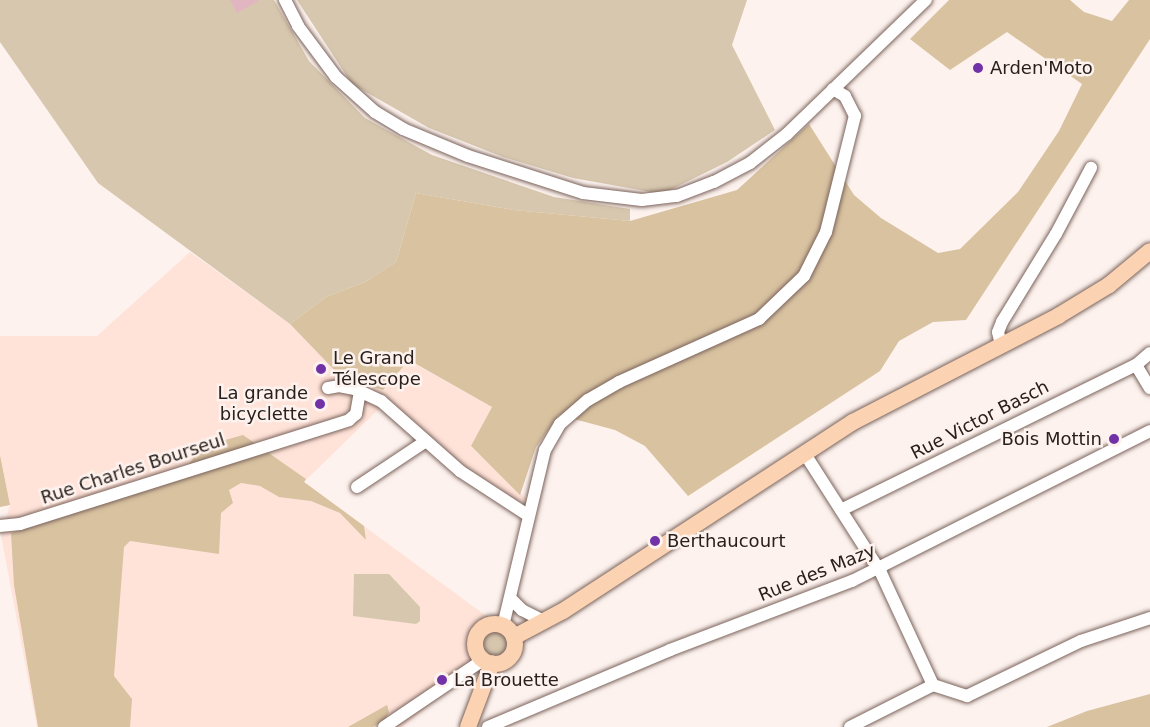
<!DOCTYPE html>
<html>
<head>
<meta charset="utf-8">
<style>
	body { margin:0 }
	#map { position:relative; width:1150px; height:727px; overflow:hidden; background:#fdf2ee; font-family:"DejaVu Sans",sans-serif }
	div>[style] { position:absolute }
	.built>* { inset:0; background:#ffe3d9 }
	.green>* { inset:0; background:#d7c7ae }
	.round { border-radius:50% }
	.forest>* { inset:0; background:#d8c2a0 }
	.water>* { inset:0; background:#e2b6c1 }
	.roads { filter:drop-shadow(0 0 2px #7a635b) drop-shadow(0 0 2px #7a635b) }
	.minor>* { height:12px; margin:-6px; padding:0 6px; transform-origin:6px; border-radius:6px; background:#fff }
	.major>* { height:16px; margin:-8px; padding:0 8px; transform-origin:8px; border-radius:8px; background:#fbd3b3 }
	.major>.ring { margin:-8px; padding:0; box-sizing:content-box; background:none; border:16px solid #fbd3b3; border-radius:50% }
	.dots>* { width:16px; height:16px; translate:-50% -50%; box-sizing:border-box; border:3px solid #fdf2ee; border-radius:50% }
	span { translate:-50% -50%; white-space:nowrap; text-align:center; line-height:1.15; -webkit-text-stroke:5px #fdf2ee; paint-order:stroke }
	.poi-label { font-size:18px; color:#29201c }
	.left { translate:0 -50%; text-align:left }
	.right { translate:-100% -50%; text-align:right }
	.street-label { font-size:18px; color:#29201c }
</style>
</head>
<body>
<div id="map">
	<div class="built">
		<i style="clip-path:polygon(190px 252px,290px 324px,343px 379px,408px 360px,492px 407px,471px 447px,539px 510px,482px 486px,384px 404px,304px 482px,489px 618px,500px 648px,402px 727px,37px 727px,1px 535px,10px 505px,0 455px,0 336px,97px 336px)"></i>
	</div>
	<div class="green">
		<i style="clip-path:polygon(0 0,274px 0,309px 61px,365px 118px,432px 155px,554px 197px,630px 209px,630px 221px,514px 210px,416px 193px,396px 262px,365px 282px,326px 297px,290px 324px,98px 183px,0 42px)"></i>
		<i style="clip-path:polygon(297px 0,747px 0,732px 45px,775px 130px,727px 162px,662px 194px,573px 178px,503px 157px,429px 128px,352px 84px)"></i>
		<i style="clip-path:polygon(354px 574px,389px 574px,420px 607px,420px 621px,416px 624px,353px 616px)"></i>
		<i class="round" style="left:484px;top:632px;width:24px;height:24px"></i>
	</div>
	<div class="forest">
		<i style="clip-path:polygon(949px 0,1070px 0,1084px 12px,1112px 21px,1129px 0,1150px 0,1150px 39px,966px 320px,933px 322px,899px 341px,880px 371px,688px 496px,645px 446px,615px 430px,559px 415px,536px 447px,520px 495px,471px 446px,492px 407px,409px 360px,383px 390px,343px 379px,290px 324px,326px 297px,365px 282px,396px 262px,416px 193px,514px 210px,630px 221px,737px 190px,809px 124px,854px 195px,881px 218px,938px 253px,960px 249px,1018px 192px,1059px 131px,1082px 84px,1007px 32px,950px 70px,910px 39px)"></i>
		<i style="clip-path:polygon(243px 435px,306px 479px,304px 482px,364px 526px,366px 540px,340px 513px,311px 501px,279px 497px,260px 486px,241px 483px,229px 490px,233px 503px,221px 513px,219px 554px,130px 541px,124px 547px,114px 676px,132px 699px,130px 727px,38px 727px,14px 585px,11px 533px,180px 477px,201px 447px)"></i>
		<i style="clip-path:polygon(0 455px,10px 505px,0 507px)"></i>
		<i style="clip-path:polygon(1150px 694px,1150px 727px,1047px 727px,1087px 711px)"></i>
		<i style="clip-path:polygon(387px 705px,389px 712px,385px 720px,373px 727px,348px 727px)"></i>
	</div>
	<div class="water">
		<i style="clip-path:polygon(230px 0,258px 0,258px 1px,237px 13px)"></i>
	</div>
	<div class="roads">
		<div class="minor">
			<i style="left:285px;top:0;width:29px;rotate:63deg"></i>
			<i style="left:298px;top:26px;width:64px;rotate:53.3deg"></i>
			<i style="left:336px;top:77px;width:52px;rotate:41.9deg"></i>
			<i style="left:375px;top:112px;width:33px;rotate:31deg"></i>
			<i style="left:403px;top:129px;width:70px;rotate:22.6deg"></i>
			<i style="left:468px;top:156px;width:121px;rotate:17.8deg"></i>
			<i style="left:583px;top:193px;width:59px;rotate:6.8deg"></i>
			<i style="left:642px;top:200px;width:35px;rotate:-7deg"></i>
			<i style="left:677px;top:196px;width:40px;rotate:-21deg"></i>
			<i style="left:714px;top:182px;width:41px;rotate:-27.8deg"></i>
			<i style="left:750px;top:163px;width:47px;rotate:-38.1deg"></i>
			<i style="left:787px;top:134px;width:193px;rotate:-44deg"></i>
			<i style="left:1001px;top:345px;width:13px;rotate:-103deg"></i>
			<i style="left:998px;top:332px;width:11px;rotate:-68deg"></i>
			<i style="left:1002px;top:322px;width:103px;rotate:-58.5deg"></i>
			<i style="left:1056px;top:234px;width:75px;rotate:-62.1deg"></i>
			<i style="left:1136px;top:365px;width:27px;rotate:59deg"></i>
			<i style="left:328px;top:388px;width:11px;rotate:-10deg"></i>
			<i style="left:339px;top:386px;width:16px;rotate:11deg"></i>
			<i style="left:355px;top:389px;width:29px;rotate:25deg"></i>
			<i style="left:381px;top:401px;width:106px;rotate:41.5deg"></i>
			<i style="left:460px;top:471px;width:82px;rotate:33.1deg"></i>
			<i style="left:805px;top:454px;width:141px;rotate:57.4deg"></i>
			<i style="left:881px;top:573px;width:123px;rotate:65.1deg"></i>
			<i style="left:357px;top:487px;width:83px;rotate:-33.7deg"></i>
			<i style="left:841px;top:510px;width:329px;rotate:-26.2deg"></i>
			<i style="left:1136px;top:365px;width:18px;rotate:-41deg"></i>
			<i style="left:0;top:526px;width:20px;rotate:-6deg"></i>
			<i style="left:20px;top:524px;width:345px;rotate:-17.5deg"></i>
			<i style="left:349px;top:420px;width:9px;rotate:-41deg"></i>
			<i style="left:356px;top:414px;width:22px;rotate:-80deg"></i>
			<i style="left:511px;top:599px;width:16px;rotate:45deg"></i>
			<i style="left:522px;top:610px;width:25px;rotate:27deg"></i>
			<i style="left:503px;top:626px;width:181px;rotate:-76.6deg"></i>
			<i style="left:545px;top:450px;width:30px;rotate:-60deg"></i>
			<i style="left:560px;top:424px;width:37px;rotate:-41deg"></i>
			<i style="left:588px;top:400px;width:36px;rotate:-30deg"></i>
			<i style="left:619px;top:382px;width:154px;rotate:-24.2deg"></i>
			<i style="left:759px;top:319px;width:62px;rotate:-43.7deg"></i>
			<i style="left:804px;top:276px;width:49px;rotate:-63.4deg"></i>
			<i style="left:826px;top:232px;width:120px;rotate:-76deg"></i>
			<i style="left:855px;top:116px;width:22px;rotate:-117deg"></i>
			<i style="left:845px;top:96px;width:14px;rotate:-150deg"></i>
			<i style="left:384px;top:727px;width:120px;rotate:-34.1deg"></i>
			<i style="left:488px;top:727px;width:198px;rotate:-22.9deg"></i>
			<i style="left:670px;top:650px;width:195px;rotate:-20.8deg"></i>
			<i style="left:852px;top:581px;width:334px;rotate:-26.7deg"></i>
			<i style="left:850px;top:727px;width:93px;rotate:-26.8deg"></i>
			<i style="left:933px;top:685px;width:36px;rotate:18deg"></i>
			<i style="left:967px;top:696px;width:127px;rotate:-25.8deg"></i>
			<i style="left:1081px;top:641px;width:73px;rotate:-18.4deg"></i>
		</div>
		<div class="major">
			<i class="ring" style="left:475px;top:624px;width:24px;height:24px"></i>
			<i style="left:514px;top:637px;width:55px;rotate:-28deg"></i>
			<i style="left:563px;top:611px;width:346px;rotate:-33.1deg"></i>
			<i style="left:853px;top:422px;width:231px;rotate:-27.3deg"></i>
			<i style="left:1058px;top:316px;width:60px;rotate:-31.3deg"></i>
			<i style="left:1109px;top:285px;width:53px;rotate:-39.7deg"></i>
			<i style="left:468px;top:727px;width:68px;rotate:-69.4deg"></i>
		</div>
	</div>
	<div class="dots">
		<i style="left:978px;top:68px;background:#7132a7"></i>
		<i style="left:321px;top:369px;background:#7132a7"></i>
		<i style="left:320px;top:404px;background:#7132a7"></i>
		<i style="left:1114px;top:439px;background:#7132a7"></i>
		<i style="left:655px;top:541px;background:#7132a7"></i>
		<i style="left:442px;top:680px;background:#7132a7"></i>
	</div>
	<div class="poi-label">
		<span class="left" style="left:990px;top:68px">Arden'Moto</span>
		<span class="left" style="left:333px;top:369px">Le Grand<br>Télescope</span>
		<span class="right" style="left:308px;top:404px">La grande<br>bicyclette</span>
		<span class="right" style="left:1102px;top:439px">Bois Mottin</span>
		<span class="left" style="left:667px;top:541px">Berthaucourt</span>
		<span class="left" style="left:454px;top:680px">La Brouette</span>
	</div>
	<div class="street-label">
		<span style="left:980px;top:420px;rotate:-27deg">Rue Victor Basch</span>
		<span style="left:133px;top:469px;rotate:-18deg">Rue Charles Bourseul</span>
		<span style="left:817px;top:573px;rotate:-22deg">Rue des Mazy</span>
	</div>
</div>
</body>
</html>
